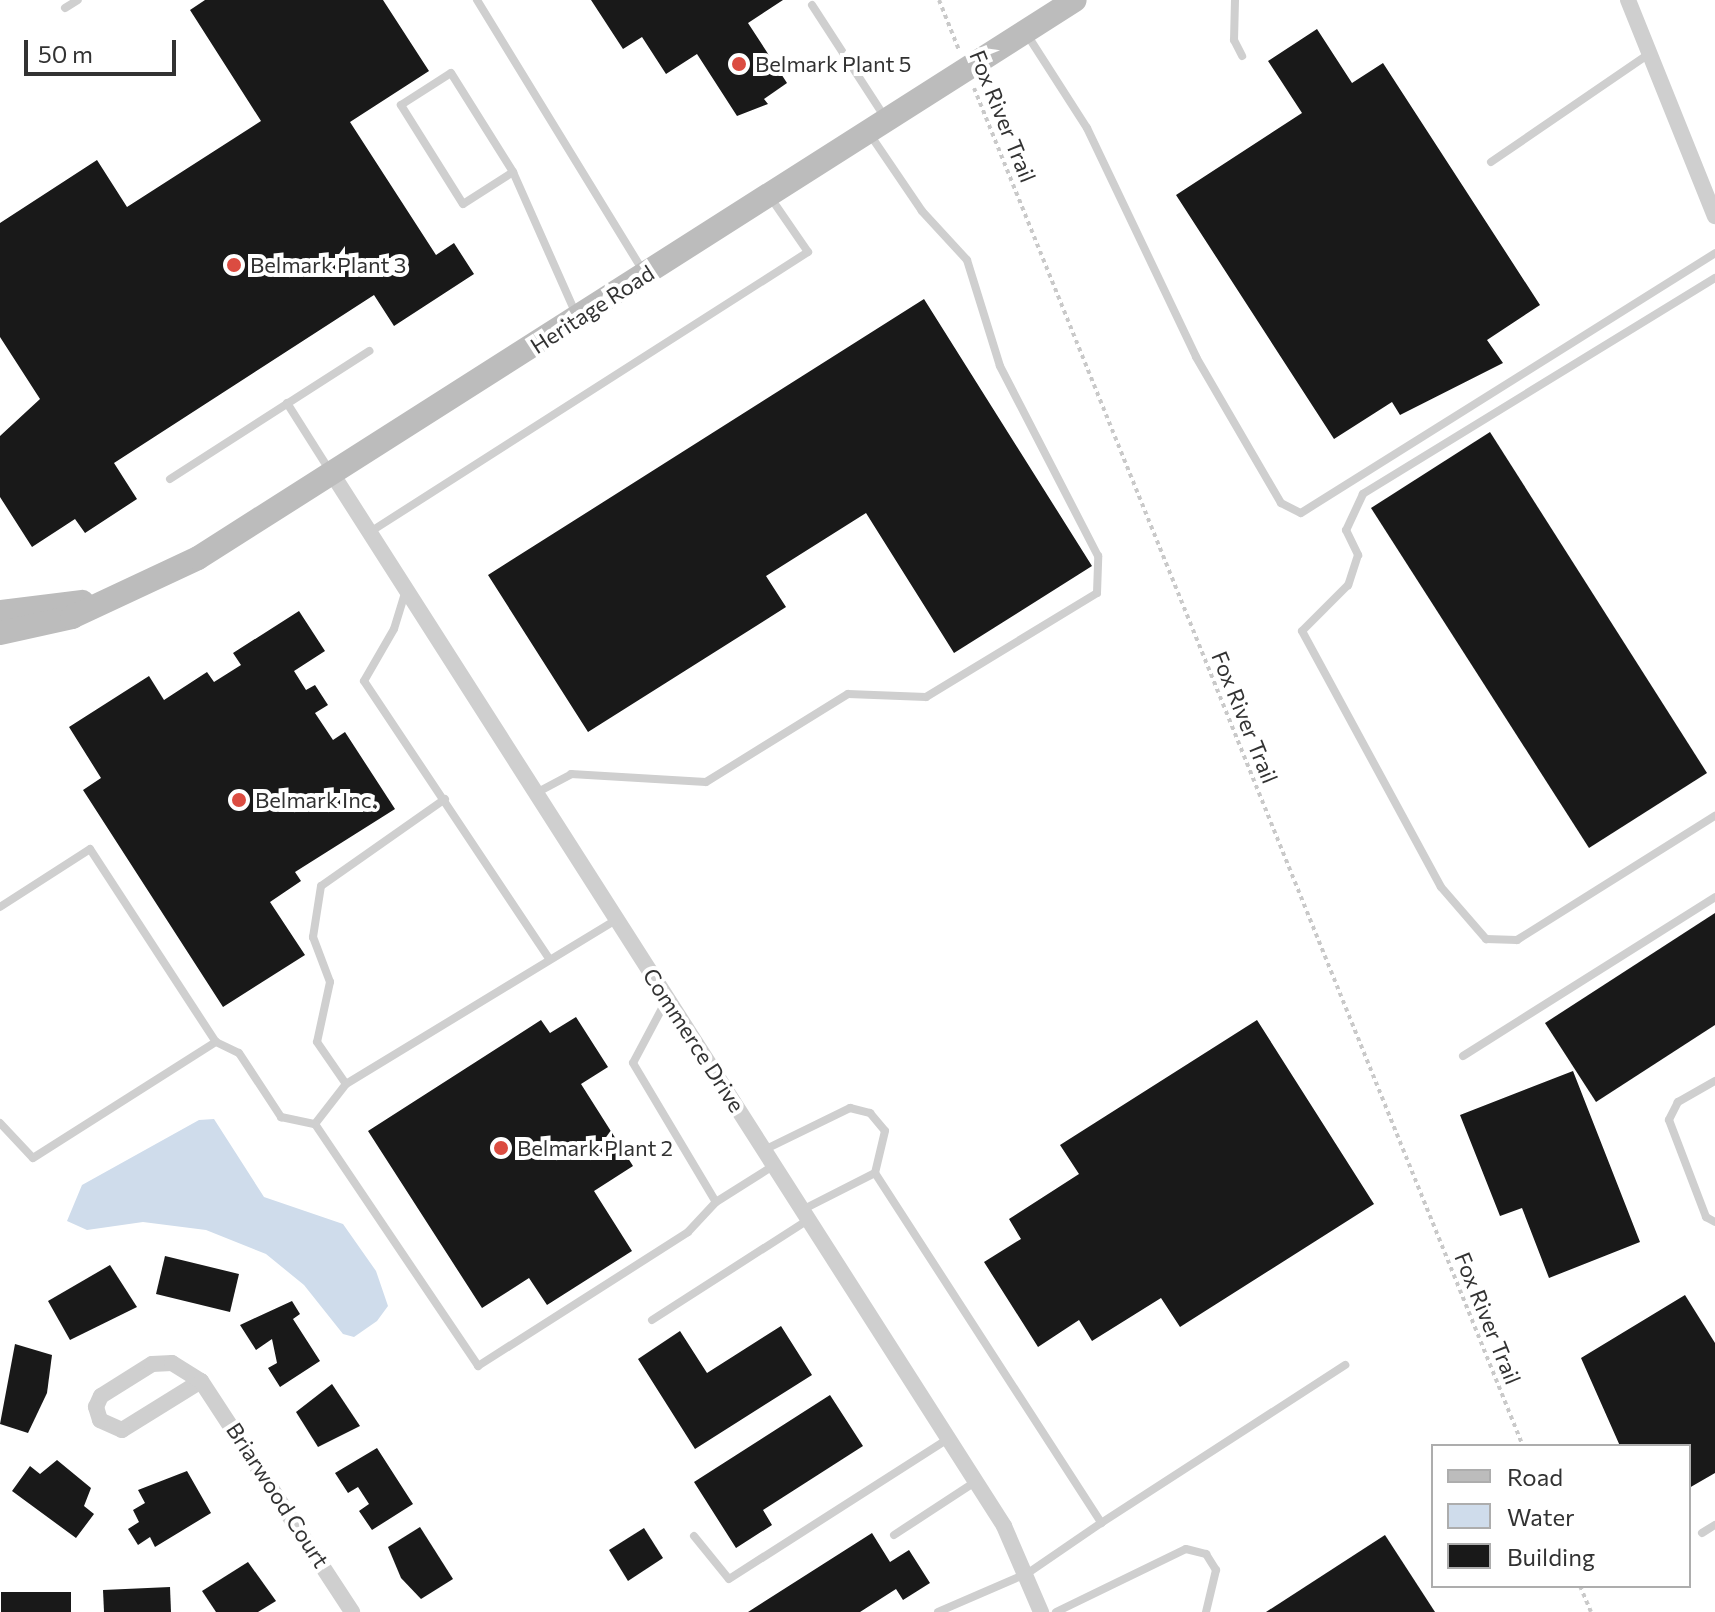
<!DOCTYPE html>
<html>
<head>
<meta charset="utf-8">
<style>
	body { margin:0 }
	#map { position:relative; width:1715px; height:1612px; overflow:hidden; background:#fff; font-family:Commissioner,sans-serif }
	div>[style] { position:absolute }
	.water>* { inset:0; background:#cfdceb }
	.building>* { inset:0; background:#191919 }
	.path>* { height:4px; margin-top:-2px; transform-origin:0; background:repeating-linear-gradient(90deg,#c9c9c9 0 4px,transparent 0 8px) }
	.service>* { height:8px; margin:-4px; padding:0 4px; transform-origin:4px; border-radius:4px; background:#cfcfcf }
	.minor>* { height:16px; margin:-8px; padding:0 8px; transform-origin:8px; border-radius:8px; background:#cfcfcf }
	.secondary>* { height:24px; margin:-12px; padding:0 12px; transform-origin:12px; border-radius:12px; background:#bcbcbc }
	.dots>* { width:22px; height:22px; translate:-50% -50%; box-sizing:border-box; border:4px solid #fff; border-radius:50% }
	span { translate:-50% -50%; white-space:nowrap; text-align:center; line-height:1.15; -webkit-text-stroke:8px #fff; paint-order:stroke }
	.poi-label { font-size:22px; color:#323232 }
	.left { translate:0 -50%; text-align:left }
	.street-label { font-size:22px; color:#323232 }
	.legend { position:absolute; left:1431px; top:1444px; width:260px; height:144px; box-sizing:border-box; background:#fff; border:2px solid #adadad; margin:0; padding:10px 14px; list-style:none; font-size:24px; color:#323232 }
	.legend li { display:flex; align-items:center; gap:16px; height:40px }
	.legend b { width:40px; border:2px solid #adadad }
	.scale { position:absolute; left:24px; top:40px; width:152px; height:36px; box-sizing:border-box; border:4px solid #323232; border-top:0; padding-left:10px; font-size:24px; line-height:28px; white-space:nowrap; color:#323232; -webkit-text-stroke:6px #fff; paint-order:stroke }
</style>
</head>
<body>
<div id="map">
	<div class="water">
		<i style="clip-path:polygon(214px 1119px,264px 1197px,343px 1224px,376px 1271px,388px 1306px,377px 1321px,354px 1337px,343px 1334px,304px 1285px,266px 1254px,206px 1230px,143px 1222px,87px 1230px,67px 1221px,82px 1185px,199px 1120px)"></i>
	</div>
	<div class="building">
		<i style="clip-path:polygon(205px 0,383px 0,429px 71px,350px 122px,436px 255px,454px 243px,474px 274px,394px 326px,374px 295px,114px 463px,137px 499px,85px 533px,75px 519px,32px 547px,0 497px,0 436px,40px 399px,0 337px,0 223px,97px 160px,127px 207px,261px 121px,190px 10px)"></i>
		<i style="clip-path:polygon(591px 0,783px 0,748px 23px,787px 83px,764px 99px,768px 104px,737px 116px,697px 54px,666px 74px,642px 37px,623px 49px)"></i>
		<i style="clip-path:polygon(1317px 29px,1352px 83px,1383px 63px,1540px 305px,1487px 340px,1503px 363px,1400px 415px,1392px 402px,1334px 439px,1176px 195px,1302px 113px,1268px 61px)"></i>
		<i style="clip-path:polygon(924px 299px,1092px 566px,954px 653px,866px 513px,766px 576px,786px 607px,588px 732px,488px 575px)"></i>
		<i style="clip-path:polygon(1490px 432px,1707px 773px,1589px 848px,1371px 508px)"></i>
		<i style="clip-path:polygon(299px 611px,325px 651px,294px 671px,306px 690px,315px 685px,328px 705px,315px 713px,333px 740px,345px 732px,395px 809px,295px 872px,301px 881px,270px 902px,305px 955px,223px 1007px,83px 790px,101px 778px,69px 727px,149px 676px,164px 700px,207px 672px,214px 682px,241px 665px,233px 653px)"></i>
		<i style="clip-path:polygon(1715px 913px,1715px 1025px,1596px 1102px,1545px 1023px)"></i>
		<i style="clip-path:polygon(576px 1017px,608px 1067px,581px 1084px,633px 1166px,594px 1191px,632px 1251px,547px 1305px,529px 1278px,482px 1308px,368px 1131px,541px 1020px,550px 1033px)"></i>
		<i style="clip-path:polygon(1257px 1020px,1374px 1204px,1180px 1327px,1161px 1298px,1092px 1341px,1079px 1320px,1038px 1347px,984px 1262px,1021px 1239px,1009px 1219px,1079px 1174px,1060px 1145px)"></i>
		<i style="clip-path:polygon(1573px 1071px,1640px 1242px,1549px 1278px,1522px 1208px,1500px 1216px,1460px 1115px)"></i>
		<i style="clip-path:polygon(165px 1256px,239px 1274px,230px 1312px,156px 1294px)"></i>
		<i style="clip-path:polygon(110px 1265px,137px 1307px,70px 1340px,48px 1301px)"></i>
		<i style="clip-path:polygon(1685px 1295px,1715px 1343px,1715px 1473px,1689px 1488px,1689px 1446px,1620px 1446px,1581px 1358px)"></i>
		<i style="clip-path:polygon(292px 1301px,300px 1314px,293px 1319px,320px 1361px,280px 1387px,268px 1368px,277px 1363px,272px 1339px,256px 1350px,240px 1325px)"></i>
		<i style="clip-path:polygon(781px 1326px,812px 1375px,695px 1449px,638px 1359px,680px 1331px,707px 1373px)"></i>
		<i style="clip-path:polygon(15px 1344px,52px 1355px,47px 1393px,28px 1433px,0 1424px)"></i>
		<i style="clip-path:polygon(332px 1384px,360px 1426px,318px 1447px,296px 1412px)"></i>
		<i style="clip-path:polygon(830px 1395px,863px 1446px,763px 1510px,772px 1525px,736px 1548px,694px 1482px)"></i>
		<i style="clip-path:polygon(377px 1448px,413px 1504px,372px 1530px,359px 1511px,369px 1504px,358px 1487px,348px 1493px,335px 1473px)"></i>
		<i style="clip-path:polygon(57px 1460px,91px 1488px,84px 1506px,94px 1514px,76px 1538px,12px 1491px,30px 1466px,40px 1474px)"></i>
		<i style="clip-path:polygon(187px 1471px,211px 1513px,155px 1547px,150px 1537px,138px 1545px,128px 1529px,139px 1522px,133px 1510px,145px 1503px,138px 1490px)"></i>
		<i style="clip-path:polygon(420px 1527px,453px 1579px,421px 1599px,401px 1578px,388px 1547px)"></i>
		<i style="clip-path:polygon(644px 1528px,663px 1558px,628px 1581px,609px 1550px)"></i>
		<i style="clip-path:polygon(872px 1533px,890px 1562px,909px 1550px,930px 1583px,903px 1600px,896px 1589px,860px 1612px,748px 1612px)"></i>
		<i style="clip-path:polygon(1385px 1535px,1435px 1612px,1266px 1612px)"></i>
		<i style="clip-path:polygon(248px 1562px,276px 1601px,258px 1612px,216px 1612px,202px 1591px)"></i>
		<i style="clip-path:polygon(170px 1587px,171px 1612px,104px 1612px,103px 1590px)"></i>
		<i style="clip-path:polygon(1px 1592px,71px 1592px,71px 1612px,1px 1612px)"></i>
	</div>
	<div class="path">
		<i style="left:939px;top:0;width:54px;rotate:68.2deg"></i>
		<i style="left:974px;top:88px;width:1465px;rotate:67.99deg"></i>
		<i style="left:1580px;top:1586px;width:28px;rotate:67deg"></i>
	</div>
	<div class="service">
		<i style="left:477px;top:0;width:319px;rotate:58.5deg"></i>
		<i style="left:1235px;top:0;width:40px;rotate:91.4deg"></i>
		<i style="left:1234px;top:40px;width:18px;rotate:63deg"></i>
		<i style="left:812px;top:5px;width:132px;rotate:57deg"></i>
		<i style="left:65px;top:8px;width:15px;rotate:-32deg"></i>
		<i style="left:1026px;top:33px;width:113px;rotate:57.3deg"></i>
		<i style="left:1087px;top:128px;width:254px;rotate:64.5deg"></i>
		<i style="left:1196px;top:357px;width:169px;rotate:59.8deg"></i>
		<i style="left:1281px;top:503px;width:22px;rotate:27deg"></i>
		<i style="left:1301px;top:513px;width:489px;rotate:-32.1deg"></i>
		<i style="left:1491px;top:162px;width:191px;rotate:-34.4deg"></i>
		<i style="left:513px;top:172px;width:59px;rotate:147.4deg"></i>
		<i style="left:463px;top:204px;width:117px;rotate:-122.1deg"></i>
		<i style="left:401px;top:105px;width:59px;rotate:-32.6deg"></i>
		<i style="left:451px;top:73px;width:117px;rotate:57.9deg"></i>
		<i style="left:513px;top:172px;width:155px;rotate:66.1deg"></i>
		<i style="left:1715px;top:278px;width:413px;rotate:148.5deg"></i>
		<i style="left:1363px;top:494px;width:40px;rotate:115deg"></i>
		<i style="left:1346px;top:530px;width:28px;rotate:64deg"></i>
		<i style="left:1358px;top:555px;width:32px;rotate:108deg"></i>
		<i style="left:1348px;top:585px;width:65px;rotate:135deg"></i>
		<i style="left:1302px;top:631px;width:291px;rotate:61.5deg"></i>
		<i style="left:1441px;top:887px;width:69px;rotate:49.1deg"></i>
		<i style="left:1486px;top:939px;width:31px;rotate:2deg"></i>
		<i style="left:1517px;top:940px;width:234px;rotate:-32.1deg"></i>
		<i style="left:287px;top:403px;width:80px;rotate:57.7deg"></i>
		<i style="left:170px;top:479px;width:237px;rotate:-32.7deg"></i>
		<i style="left:370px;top:532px;width:520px;rotate:-32.59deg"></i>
		<i style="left:808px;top:252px;width:67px;rotate:-124.6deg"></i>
		<i style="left:406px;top:590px;width:41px;rotate:107.1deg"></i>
		<i style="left:394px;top:629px;width:60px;rotate:120deg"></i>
		<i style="left:364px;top:681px;width:332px;rotate:56.3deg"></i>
		<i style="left:536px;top:793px;width:40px;rotate:-28deg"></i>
		<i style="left:571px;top:774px;width:135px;rotate:3.4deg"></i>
		<i style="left:706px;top:782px;width:167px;rotate:-31.8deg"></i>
		<i style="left:848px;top:694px;width:78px;rotate:2.2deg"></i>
		<i style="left:926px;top:697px;width:200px;rotate:-31.3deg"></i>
		<i style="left:1097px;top:593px;width:37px;rotate:-88deg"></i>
		<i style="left:1098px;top:556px;width:214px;rotate:-117.3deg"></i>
		<i style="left:1000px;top:366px;width:111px;rotate:-107.3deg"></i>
		<i style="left:967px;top:260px;width:67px;rotate:-132.6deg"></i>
		<i style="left:922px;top:211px;width:94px;rotate:-124.2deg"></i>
		<i style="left:445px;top:799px;width:151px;rotate:144.9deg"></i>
		<i style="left:321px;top:886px;width:52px;rotate:98.9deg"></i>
		<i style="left:313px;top:937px;width:48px;rotate:69.3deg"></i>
		<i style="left:330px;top:982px;width:61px;rotate:102.2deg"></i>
		<i style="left:317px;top:1042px;width:51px;rotate:55.4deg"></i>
		<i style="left:346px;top:1084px;width:317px;rotate:-31.3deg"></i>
		<i style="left:0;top:907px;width:107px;rotate:-32.8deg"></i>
		<i style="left:90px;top:849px;width:230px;rotate:56.9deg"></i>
		<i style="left:667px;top:999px;width:72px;rotate:118deg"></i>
		<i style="left:633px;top:1063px;width:162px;rotate:59.2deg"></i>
		<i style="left:1463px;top:1056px;width:298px;rotate:-32.2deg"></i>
		<i style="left:1715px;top:1081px;width:43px;rotate:150.4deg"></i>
		<i style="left:1678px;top:1102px;width:20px;rotate:117deg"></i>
		<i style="left:1669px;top:1120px;width:104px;rotate:69.1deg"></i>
		<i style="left:1706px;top:1217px;width:10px;rotate:29deg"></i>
		<i style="left:346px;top:1084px;width:51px;rotate:127.8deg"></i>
		<i style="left:315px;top:1124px;width:292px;rotate:56deg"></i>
		<i style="left:478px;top:1366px;width:249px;rotate:-32.5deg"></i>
		<i style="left:688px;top:1232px;width:41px;rotate:-47deg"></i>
		<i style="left:716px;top:1202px;width:67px;rotate:-32.3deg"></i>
		<i style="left:0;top:1123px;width:48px;rotate:46.7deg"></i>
		<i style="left:33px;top:1158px;width:217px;rotate:-32.4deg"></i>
		<i style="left:216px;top:1042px;width:25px;rotate:26deg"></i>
		<i style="left:239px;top:1053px;width:77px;rotate:56.7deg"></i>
		<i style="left:281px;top:1117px;width:35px;rotate:12deg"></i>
		<i style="left:764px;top:1150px;width:96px;rotate:-26deg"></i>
		<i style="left:850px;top:1108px;width:21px;rotate:14deg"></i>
		<i style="left:870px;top:1113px;width:23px;rotate:50deg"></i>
		<i style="left:885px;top:1131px;width:43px;rotate:103.4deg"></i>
		<i style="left:802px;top:1210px;width:82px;rotate:-26.9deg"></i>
		<i style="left:875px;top:1173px;width:417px;rotate:57.1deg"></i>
		<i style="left:1101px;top:1523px;width:88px;rotate:145.6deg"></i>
		<i style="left:1028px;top:1573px;width:98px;rotate:156.6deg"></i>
		<i style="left:652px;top:1320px;width:185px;rotate:-32.7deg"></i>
		<i style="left:1101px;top:1523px;width:291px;rotate:-32.9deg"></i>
		<i style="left:1702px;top:1533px;width:15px;rotate:-32deg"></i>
		<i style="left:894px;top:1535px;width:97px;rotate:-33.2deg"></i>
		<i style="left:694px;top:1536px;width:55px;rotate:50.9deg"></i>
		<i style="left:729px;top:1579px;width:260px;rotate:-32.6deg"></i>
		<i style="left:1056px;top:1612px;width:144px;rotate:-25.9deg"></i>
		<i style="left:1186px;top:1549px;width:21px;rotate:14deg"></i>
		<i style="left:1206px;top:1554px;width:19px;rotate:58deg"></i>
		<i style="left:1216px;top:1570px;width:43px;rotate:103.4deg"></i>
	</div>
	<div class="minor">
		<i style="left:1628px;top:0;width:233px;rotate:68.1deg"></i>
		<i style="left:333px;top:475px;width:1247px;rotate:57.44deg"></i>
		<i style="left:1004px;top:1526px;width:94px;rotate:66.7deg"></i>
		<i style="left:201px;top:1381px;width:93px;rotate:148.2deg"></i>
		<i style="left:122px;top:1430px;width:24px;rotate:-156deg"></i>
		<i style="left:100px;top:1420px;width:14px;rotate:-107deg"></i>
		<i style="left:96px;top:1407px;width:12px;rotate:-66deg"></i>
		<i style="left:101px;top:1396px;width:60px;rotate:-32.1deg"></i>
		<i style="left:152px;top:1364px;width:20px;rotate:-3deg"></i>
		<i style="left:172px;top:1363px;width:34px;rotate:32deg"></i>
		<i style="left:201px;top:1381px;width:276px;rotate:56.8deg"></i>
	</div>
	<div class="secondary">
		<i style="left:0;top:612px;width:83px;rotate:-7deg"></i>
		<i style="left:0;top:633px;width:74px;rotate:-12.5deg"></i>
		<i style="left:72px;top:617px;width:139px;rotate:-25.1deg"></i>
		<i style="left:198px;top:558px;width:1039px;rotate:-32.47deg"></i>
	</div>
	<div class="dots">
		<i style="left:739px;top:64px;background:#db4c41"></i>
		<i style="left:234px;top:265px;background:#db4c41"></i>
		<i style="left:239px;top:800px;background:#db4c41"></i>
		<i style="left:501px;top:1148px;background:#db4c41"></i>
	</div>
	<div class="poi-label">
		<span class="left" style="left:755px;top:64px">Belmark Plant 5</span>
		<span class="left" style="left:250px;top:265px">Belmark Plant 3</span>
		<span class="left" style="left:255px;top:800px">Belmark Inc.</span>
		<span class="left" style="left:517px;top:1148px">Belmark Plant 2</span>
	</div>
	<div class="street-label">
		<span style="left:1003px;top:116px;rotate:68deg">Fox River Trail</span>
		<span style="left:592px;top:309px;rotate:-33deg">Heritage Road</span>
		<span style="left:1245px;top:717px;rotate:68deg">Fox River Trail</span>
		<span style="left:694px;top:1040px;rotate:57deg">Commerce Drive</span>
		<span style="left:1488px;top:1318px;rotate:68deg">Fox River Trail</span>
		<span style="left:278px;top:1495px;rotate:57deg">Briarwood Court</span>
	</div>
	<ul class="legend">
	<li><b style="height:10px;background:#bcbcbc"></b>Road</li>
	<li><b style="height:22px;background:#cfdceb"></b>Water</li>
	<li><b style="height:22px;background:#191919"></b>Building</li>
	</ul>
	<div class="scale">50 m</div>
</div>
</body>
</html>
